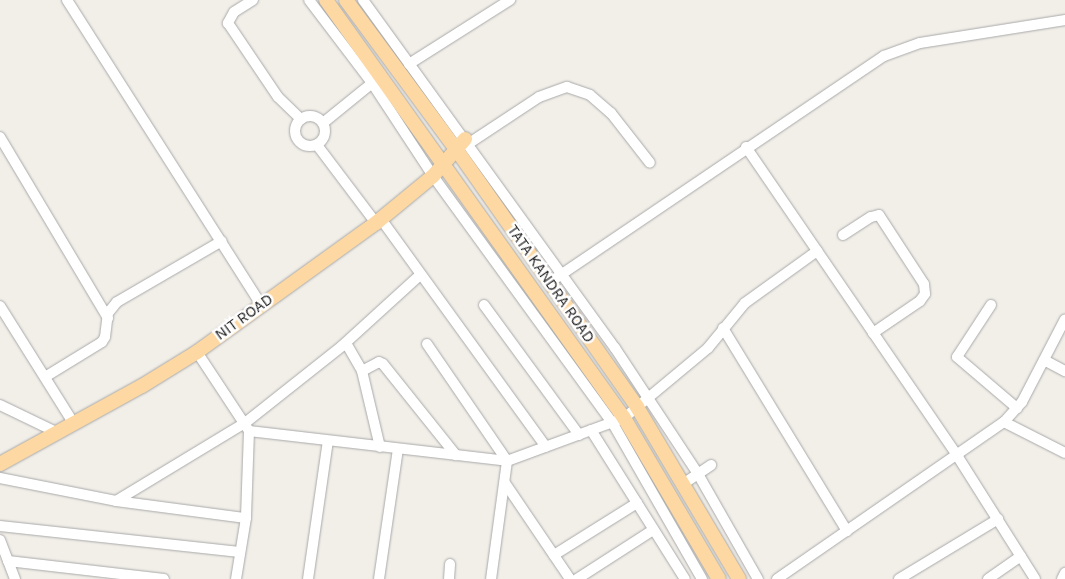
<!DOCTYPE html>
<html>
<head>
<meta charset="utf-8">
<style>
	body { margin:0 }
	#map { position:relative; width:1065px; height:579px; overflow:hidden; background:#f2efe9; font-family:Karla,sans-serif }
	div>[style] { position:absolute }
	.roads { filter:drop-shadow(0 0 1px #a9a9a9) drop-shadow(0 0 1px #a9a9a9) }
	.minor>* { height:10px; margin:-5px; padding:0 5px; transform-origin:5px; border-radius:5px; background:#fff }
	.minor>.ring { margin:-5px; padding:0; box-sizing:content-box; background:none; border:10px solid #fff; border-radius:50% }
	.major>* { height:14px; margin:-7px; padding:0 7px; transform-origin:7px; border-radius:7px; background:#fdd8a2 }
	span { translate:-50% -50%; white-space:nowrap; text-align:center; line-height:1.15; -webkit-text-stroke:5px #fff; paint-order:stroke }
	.street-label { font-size:16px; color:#222 }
</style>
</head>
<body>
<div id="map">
	<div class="roads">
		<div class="minor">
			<i style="left:67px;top:0;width:361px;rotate:57.5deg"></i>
			<i style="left:253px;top:0;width:22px;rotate:148deg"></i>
			<i style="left:234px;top:12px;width:13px;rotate:119deg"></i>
			<i style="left:228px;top:23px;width:89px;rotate:56deg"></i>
			<i style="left:278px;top:97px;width:32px;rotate:44deg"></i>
			<i style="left:309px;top:0;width:104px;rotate:52.8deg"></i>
			<i style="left:372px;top:83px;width:111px;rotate:56.7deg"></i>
			<i style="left:433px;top:176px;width:304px;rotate:54deg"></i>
			<i style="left:612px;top:422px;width:181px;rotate:60.2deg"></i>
			<i style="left:363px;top:0;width:430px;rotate:54.1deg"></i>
			<i style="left:615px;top:348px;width:151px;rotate:56.6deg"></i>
			<i style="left:698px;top:474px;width:121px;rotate:60.3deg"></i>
			<i style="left:409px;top:64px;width:120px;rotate:-32.4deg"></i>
			<i class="ring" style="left:295px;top:116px;width:20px;height:20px"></i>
			<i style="left:323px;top:123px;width:68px;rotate:-39.1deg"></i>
			<i style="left:0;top:137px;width:211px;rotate:59.2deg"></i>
			<i style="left:468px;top:144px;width:85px;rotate:-33.5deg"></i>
			<i style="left:539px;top:97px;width:30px;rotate:-20deg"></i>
			<i style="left:567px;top:87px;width:24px;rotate:19deg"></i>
			<i style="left:590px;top:95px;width:28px;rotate:41deg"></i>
			<i style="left:611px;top:113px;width:63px;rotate:52deg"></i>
			<i style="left:317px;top:145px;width:98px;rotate:52.9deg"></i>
			<i style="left:746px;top:147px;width:376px;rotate:55.6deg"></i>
			<i style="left:958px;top:457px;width:144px;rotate:57.7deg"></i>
			<i style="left:381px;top:219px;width:281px;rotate:54.1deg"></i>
			<i style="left:843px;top:235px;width:33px;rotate:-33deg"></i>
			<i style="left:871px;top:217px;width:8px;rotate:-14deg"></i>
			<i style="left:879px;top:215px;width:82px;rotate:56.9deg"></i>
			<i style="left:924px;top:284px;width:10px;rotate:84deg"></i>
			<i style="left:925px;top:294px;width:9px;rotate:126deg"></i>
			<i style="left:920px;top:301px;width:57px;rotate:145.8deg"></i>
			<i style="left:556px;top:278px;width:396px;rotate:-34.1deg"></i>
			<i style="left:884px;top:56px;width:38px;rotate:-20deg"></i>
			<i style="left:920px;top:43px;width:147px;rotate:-9deg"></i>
			<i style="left:484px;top:305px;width:161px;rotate:53.8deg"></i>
			<i style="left:991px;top:305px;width:62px;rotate:123.2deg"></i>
			<i style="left:957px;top:357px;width:79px;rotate:40.4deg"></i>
			<i style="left:0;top:306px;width:139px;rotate:57.9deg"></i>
			<i style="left:723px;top:328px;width:238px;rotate:58.6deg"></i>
			<i style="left:346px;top:343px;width:32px;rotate:60deg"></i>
			<i style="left:362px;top:371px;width:19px;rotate:-28deg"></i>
			<i style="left:379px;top:362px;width:4px;rotate:27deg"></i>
			<i style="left:383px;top:364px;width:117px;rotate:51.3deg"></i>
			<i style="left:427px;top:344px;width:142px;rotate:55.6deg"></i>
			<i style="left:507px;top:461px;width:119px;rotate:97.7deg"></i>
			<i style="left:197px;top:352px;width:95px;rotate:56.6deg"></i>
			<i style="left:249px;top:431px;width:87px;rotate:92deg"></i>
			<i style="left:246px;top:518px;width:62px;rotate:99.3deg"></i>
			<i style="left:1044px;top:360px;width:24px;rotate:28deg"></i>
			<i style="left:362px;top:371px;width:78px;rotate:76.7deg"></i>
			<i style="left:45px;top:377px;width:67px;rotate:-31.6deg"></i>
			<i style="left:102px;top:342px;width:6px;rotate:-59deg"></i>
			<i style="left:105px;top:337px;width:24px;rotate:-83deg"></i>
			<i style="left:108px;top:313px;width:14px;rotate:-51deg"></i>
			<i style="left:117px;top:302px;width:121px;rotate:-30.2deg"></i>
			<i style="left:0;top:405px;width:64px;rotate:25.8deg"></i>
			<i style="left:1004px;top:422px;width:68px;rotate:26.9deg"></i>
			<i style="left:591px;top:430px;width:176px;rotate:57.8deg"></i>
			<i style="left:249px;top:431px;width:260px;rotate:6.6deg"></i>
			<i style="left:507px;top:461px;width:125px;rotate:-20.2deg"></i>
			<i style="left:624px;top:418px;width:109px;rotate:-39.8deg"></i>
			<i style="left:708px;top:348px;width:58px;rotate:-50.6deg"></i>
			<i style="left:745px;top:303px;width:89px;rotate:-35.8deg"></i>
			<i style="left:0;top:478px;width:118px;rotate:11.2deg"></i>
			<i style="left:116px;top:501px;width:131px;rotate:7.5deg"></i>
			<i style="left:505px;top:483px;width:116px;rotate:55.9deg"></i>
			<i style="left:683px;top:484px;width:34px;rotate:-34deg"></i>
			<i style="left:116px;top:501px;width:151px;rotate:-31.2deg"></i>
			<i style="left:245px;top:423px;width:124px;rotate:-38.4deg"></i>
			<i style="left:342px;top:346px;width:104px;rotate:-42.3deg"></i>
			<i style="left:0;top:526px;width:241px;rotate:6.2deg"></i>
			<i style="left:0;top:540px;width:42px;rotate:69deg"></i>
			<i style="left:554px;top:555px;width:98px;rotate:-32.1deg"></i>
			<i style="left:8px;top:561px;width:157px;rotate:6.6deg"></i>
			<i style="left:308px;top:579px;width:139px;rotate:-81.8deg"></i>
			<i style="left:379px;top:579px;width:131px;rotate:-81.7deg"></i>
			<i style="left:449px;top:579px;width:15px;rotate:-86deg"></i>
			<i style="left:577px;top:579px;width:90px;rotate:-32.8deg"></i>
			<i style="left:777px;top:579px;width:276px;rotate:-34.7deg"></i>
			<i style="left:1004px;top:422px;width:27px;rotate:-48deg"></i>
			<i style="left:1022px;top:402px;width:93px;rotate:-62.6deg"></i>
			<i style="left:899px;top:579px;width:116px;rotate:-31.2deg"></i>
			<i style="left:988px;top:579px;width:40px;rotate:-34.9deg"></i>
			<i style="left:1062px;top:579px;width:7px;rotate:-63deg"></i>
		</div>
		<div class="major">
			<i style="left:326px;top:0;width:513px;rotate:54.51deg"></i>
			<i style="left:624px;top:418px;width:187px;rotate:59.5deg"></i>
			<i style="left:346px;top:0;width:185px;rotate:53.6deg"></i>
			<i style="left:456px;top:149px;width:315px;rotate:54.9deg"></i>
			<i style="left:637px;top:407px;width:200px;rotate:59.3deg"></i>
			<i style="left:0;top:464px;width:162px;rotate:-28.8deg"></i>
			<i style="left:142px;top:386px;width:65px;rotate:-31.7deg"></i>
			<i style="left:197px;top:352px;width:221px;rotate:-35.8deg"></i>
			<i style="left:376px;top:223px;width:74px;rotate:-39.5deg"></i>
			<i style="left:433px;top:176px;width:49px;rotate:-49.1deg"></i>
		</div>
	</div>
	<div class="street-label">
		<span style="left:551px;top:284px;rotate:55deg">TATA KANDRA ROAD</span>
		<span style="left:244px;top:317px;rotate:-36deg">NIT ROAD</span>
	</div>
</div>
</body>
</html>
